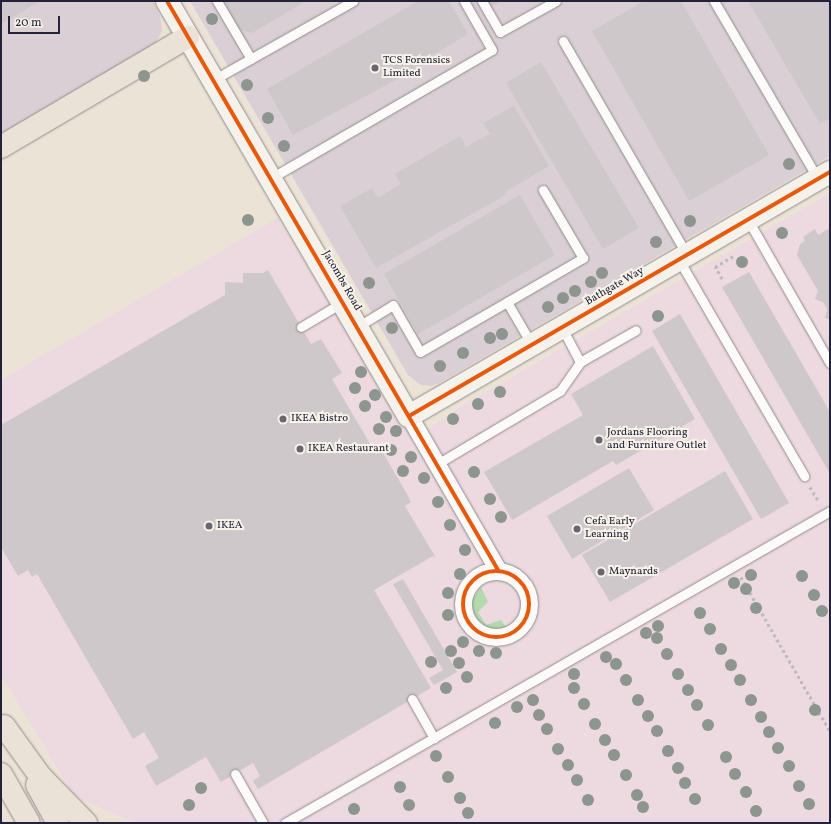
<!DOCTYPE html>
<html>
<head>
<meta charset="utf-8">
<style>
	body { margin:0 }
	#map { position:relative; width:831px; height:824px; overflow:hidden; background:#ece3d7; font-family:Vollkorn,serif }
	div>[style] { position:absolute }
	.built>* { inset:0; background:#edd9e0 }
	.industrial>* { inset:0; background:#dacfd5 }
	.green>* { inset:0; background:#b4d9ae }
	.building>* { inset:0; background:#cfc8cb }
	.path>* { height:2.5px; margin-top:-1.25px; transform-origin:0; background:repeating-linear-gradient(90deg,#bdbbbc 0 3px,transparent 0 6px) }
	.roads { filter:drop-shadow(0 0 1px #918c8a) drop-shadow(0 0 1px #918c8a) }
	.lane>* { height:9px; margin:-4.5px; padding:0 4.5px; transform-origin:4.5px; border-radius:4.5px; background:#fcfbf9 }
	.street>* { height:17px; margin:-8.5px; padding:0 8.5px; transform-origin:8.5px; border-radius:8.5px; background:#fcfbf9 }
	.street>.ring { margin:-8.5px; padding:0; box-sizing:content-box; background:none; border:17px solid #fcfbf9; border-radius:50% }
	.secondary>* { height:22px; margin:-11px; padding:0 11px; transform-origin:11px; border-radius:11px; background:#f5f1eb }
	.highway>* { height:22px; margin:-11px; padding:0 11px; transform-origin:11px; border-radius:11px; background:#eae2d6 }
	.cycleway>* { height:4px; margin:-2px; padding:0 2px; transform-origin:2px; border-radius:2px; background:#e8590c }
	.cycleway>.ring { margin:-2px; padding:0; box-sizing:content-box; background:none; border:4px solid #e8590c; border-radius:50% }
	.trees>* { width:12px; height:12px; margin:-6px; border-radius:50%; background:#8d958f }
	.dots>* { width:11px; height:11px; translate:-50% -50%; box-sizing:border-box; border:2px solid #f7f3e8; border-radius:50% }
	span { translate:-50% -50%; white-space:nowrap; text-align:center; line-height:1.15; -webkit-text-stroke:4px #f7f3e8; paint-order:stroke }
	.poi-label { font-size:11px; color:#22223b }
	.left { translate:0 -50%; text-align:left }
	.street-label { font-size:11px; color:#22223b }
	.frame { position:absolute; inset:0; border:2px solid #22223b; pointer-events:none }
	.scale { position:absolute; left:8px; top:16px; width:52px; height:18px; box-sizing:border-box; border:2px solid #22223b; border-top:0; padding-left:5px; font-size:12px; line-height:14px; white-space:nowrap; color:#22223b; -webkit-text-stroke:3px #f7f3e8; paint-order:stroke }
</style>
</head>
<body>
<div id="map">
	<div class="built">
		<i style="clip-path:polygon(830px 193px,830px 823px,136px 823px,75px 797px,1px 675px,1px 380px,278px 218px,413px 440px,455px 410px)"></i>
	</div>
	<div class="industrial">
		<i style="clip-path:polygon(1px 1px,153px 1px,160px 15px,162px 31px,153px 47px,1px 137px)"></i>
		<i style="clip-path:polygon(190px 1px,830px 1px,830px 156px,439px 383px,431px 386px,421px 385px,408px 375px)"></i>
	</div>
	<div class="green">
		<i style="clip-path:polygon(481px 587px,488px 602px,478px 612px,486px 625px,501px 620px,506px 627px,503px 629px,488px 630px,475px 622px,472px 616px,471px 601px)"></i>
	</div>
	<div class="building">
		<i style="clip-path:polygon(1px 1px,40px 1px,1px 24px)"></i>
		<i style="clip-path:polygon(222px 1px,306px 1px,252px 33px,238px 29px)"></i>
		<i style="clip-path:polygon(418px 1px,449px 1px,468px 34px,421px 62px,407px 74px,293px 135px,267px 89px)"></i>
		<i style="clip-path:polygon(487px 1px,502px 1px,491px 7px)"></i>
		<i style="clip-path:polygon(644px 1px,681px 1px,769px 155px,689px 201px,592px 31px)"></i>
		<i style="clip-path:polygon(748px 1px,830px 1px,830px 118px,820px 124px)"></i>
		<i style="clip-path:polygon(541px 62px,639px 228px,603px 249px,506px 83px)"></i>
		<i style="clip-path:polygon(514px 106px,549px 166px,505px 192px,507px 194px,376px 268px,340px 206px,372px 188px,378px 198px,401px 184px,395px 174px,460px 136px,466px 147px,490px 134px,483px 123px)"></i>
		<i style="clip-path:polygon(520px 195px,555px 255px,418px 334px,384px 274px)"></i>
		<i style="clip-path:polygon(830px 228px,830px 319px,825px 318px,827px 309px,823px 302px,815px 299px,818px 291px,797px 255px,800px 244px,805px 241px,803px 237px,815px 229px,818px 235px)"></i>
		<i style="clip-path:polygon(268px 270px,311px 344px,321px 339px,342px 373px,332px 379px,376px 454px,382px 451px,407px 494px,411px 502px,405px 506px,436px 558px,433px 556px,374px 590px,431px 688px,258px 789px,253px 781px,260px 776px,253px 763px,221px 782px,206px 757px,156px 786px,145px 766px,159px 758px,144px 732px,133px 739px,37px 574px,32px 577px,28px 570px,18px 576px,1px 547px,1px 425px,225px 295px,225px 282px,243px 283px,243px 273px,263px 273px)"></i>
		<i style="clip-path:polygon(749px 272px,830px 412px,830px 474px,722px 287px)"></i>
		<i style="clip-path:polygon(680px 314px,789px 503px,761px 519px,652px 331px)"></i>
		<i style="clip-path:polygon(653px 346px,695px 419px,616px 465px,613px 461px,512px 520px,484px 472px,583px 415px,571px 394px)"></i>
		<i style="clip-path:polygon(629px 468px,654px 510px,572px 559px,547px 516px)"></i>
		<i style="clip-path:polygon(725px 471px,753px 519px,610px 602px,582px 555px)"></i>
		<i style="clip-path:polygon(403px 579px,457px 672px,434px 685px,429px 678px,443px 670px,393px 584px)"></i>
	</div>
	<div class="path">
		<i style="left:722px;top:279px;width:14px;rotate:-120deg"></i>
		<i style="left:715px;top:267px;width:21px;rotate:-31deg"></i>
		<i style="left:810px;top:487px;width:15px;rotate:58deg"></i>
		<i style="left:741px;top:577px;width:178px;rotate:60deg"></i>
	</div>
	<div class="roads">
		<div class="lane">
			<i style="left:217px;top:1px;width:67px;rotate:59.6deg"></i>
			<i style="left:482px;top:1px;width:36px;rotate:60deg"></i>
			<i style="left:500px;top:32px;width:64px;rotate:-29deg"></i>
			<i style="left:714px;top:1px;width:206px;rotate:59.7deg"></i>
			<i style="left:563px;top:41px;width:247px;rotate:59.9deg"></i>
			<i style="left:213px;top:80px;width:161px;rotate:-29.4deg"></i>
			<i style="left:271px;top:178px;width:255px;rotate:-30.1deg"></i>
			<i style="left:492px;top:50px;width:56px;rotate:-119.7deg"></i>
			<i style="left:748px;top:220px;width:165px;rotate:60.2deg"></i>
			<i style="left:679px;top:260px;width:250px;rotate:59.9deg"></i>
			<i style="left:301px;top:327px;width:49px;rotate:-30.8deg"></i>
			<i style="left:357px;top:327px;width:42px;rotate:-31.4deg"></i>
			<i style="left:393px;top:305px;width:54px;rotate:60.1deg"></i>
			<i style="left:420px;top:352px;width:100px;rotate:-29.9deg"></i>
			<i style="left:562px;top:328px;width:38px;rotate:62deg"></i>
			<i style="left:532px;top:345px;width:50px;rotate:-120.2deg"></i>
			<i style="left:507px;top:302px;width:88px;rotate:-30.1deg"></i>
			<i style="left:583px;top:258px;width:79px;rotate:-120.5deg"></i>
			<i style="left:437px;top:464px;width:143px;rotate:-30.7deg"></i>
			<i style="left:560px;top:391px;width:35px;rotate:-55deg"></i>
			<i style="left:580px;top:362px;width:64px;rotate:-29.7deg"></i>
			<i style="left:412px;top:699px;width:45px;rotate:60.6deg"></i>
			<i style="left:235px;top:774px;width:56px;rotate:60.3deg"></i>
			<i style="left:285px;top:823px;width:628px;rotate:-29.79deg"></i>
		</div>
		<div class="street">
			<i style="left:409px;top:416px;width:178px;rotate:60deg"></i>
			<i class="ring" style="left:463px;top:571px;width:49px;height:49px"></i>
		</div>
		<div class="secondary">
			<i style="left:167px;top:1px;width:480px;rotate:59.8deg"></i>
			<i style="left:409px;top:416px;width:487px;rotate:-30.1deg"></i>
		</div>
		<div class="highway">
			<i style="left:1px;top:147px;width:217px;rotate:-30.5deg"></i>
			<i style="left:4px;top:726px;width:62px;rotate:54.2deg"></i>
			<i style="left:40px;top:776px;width:66px;rotate:45.6deg"></i>
			<i style="left:1px;top:774px;width:56px;rotate:60.3deg"></i>
			<i style="left:37px;top:785px;width:43px;rotate:61.1deg"></i>
		</div>
	</div>
	<div class="cycleway">
		<i style="left:167px;top:1px;width:658px;rotate:59.81deg"></i>
		<i style="left:409px;top:416px;width:487px;rotate:-30.1deg"></i>
		<i class="ring" style="left:463px;top:571px;width:62px;height:62px"></i>
	</div>
	<div class="trees">
		<i style="left:212px;top:19px"></i>
		<i style="left:144px;top:76px"></i>
		<i style="left:247px;top:85px"></i>
		<i style="left:268px;top:118px"></i>
		<i style="left:284px;top:146px"></i>
		<i style="left:789px;top:164px"></i>
		<i style="left:248px;top:220px"></i>
		<i style="left:690px;top:221px"></i>
		<i style="left:782px;top:233px"></i>
		<i style="left:656px;top:242px"></i>
		<i style="left:742px;top:262px"></i>
		<i style="left:602px;top:273px"></i>
		<i style="left:591px;top:282px"></i>
		<i style="left:369px;top:283px"></i>
		<i style="left:575px;top:291px"></i>
		<i style="left:563px;top:298px"></i>
		<i style="left:548px;top:307px"></i>
		<i style="left:658px;top:316px"></i>
		<i style="left:392px;top:328px"></i>
		<i style="left:502px;top:334px"></i>
		<i style="left:490px;top:338px"></i>
		<i style="left:463px;top:353px"></i>
		<i style="left:440px;top:366px"></i>
		<i style="left:361px;top:372px"></i>
		<i style="left:355px;top:388px"></i>
		<i style="left:500px;top:392px"></i>
		<i style="left:375px;top:395px"></i>
		<i style="left:478px;top:404px"></i>
		<i style="left:365px;top:406px"></i>
		<i style="left:386px;top:417px"></i>
		<i style="left:453px;top:419px"></i>
		<i style="left:379px;top:429px"></i>
		<i style="left:396px;top:431px"></i>
		<i style="left:391px;top:450px"></i>
		<i style="left:411px;top:457px"></i>
		<i style="left:403px;top:471px"></i>
		<i style="left:474px;top:472px"></i>
		<i style="left:424px;top:478px"></i>
		<i style="left:490px;top:499px"></i>
		<i style="left:438px;top:502px"></i>
		<i style="left:501px;top:517px"></i>
		<i style="left:450px;top:525px"></i>
		<i style="left:465px;top:550px"></i>
		<i style="left:460px;top:574px"></i>
		<i style="left:751px;top:575px"></i>
		<i style="left:802px;top:576px"></i>
		<i style="left:734px;top:583px"></i>
		<i style="left:746px;top:589px"></i>
		<i style="left:448px;top:593px"></i>
		<i style="left:814px;top:595px"></i>
		<i style="left:756px;top:608px"></i>
		<i style="left:822px;top:611px"></i>
		<i style="left:700px;top:613px"></i>
		<i style="left:448px;top:615px"></i>
		<i style="left:658px;top:626px"></i>
		<i style="left:710px;top:629px"></i>
		<i style="left:646px;top:633px"></i>
		<i style="left:657px;top:638px"></i>
		<i style="left:463px;top:642px"></i>
		<i style="left:721px;top:649px"></i>
		<i style="left:451px;top:651px"></i>
		<i style="left:479px;top:651px"></i>
		<i style="left:496px;top:653px"></i>
		<i style="left:667px;top:654px"></i>
		<i style="left:606px;top:657px"></i>
		<i style="left:431px;top:662px"></i>
		<i style="left:459px;top:663px"></i>
		<i style="left:616px;top:664px"></i>
		<i style="left:731px;top:665px"></i>
		<i style="left:574px;top:674px"></i>
		<i style="left:678px;top:674px"></i>
		<i style="left:467px;top:677px"></i>
		<i style="left:626px;top:680px"></i>
		<i style="left:740px;top:680px"></i>
		<i style="left:446px;top:688px"></i>
		<i style="left:574px;top:688px"></i>
		<i style="left:688px;top:690px"></i>
		<i style="left:533px;top:700px"></i>
		<i style="left:638px;top:700px"></i>
		<i style="left:751px;top:700px"></i>
		<i style="left:584px;top:704px"></i>
		<i style="left:697px;top:705px"></i>
		<i style="left:517px;top:707px"></i>
		<i style="left:815px;top:710px"></i>
		<i style="left:539px;top:715px"></i>
		<i style="left:648px;top:716px"></i>
		<i style="left:761px;top:717px"></i>
		<i style="left:495px;top:723px"></i>
		<i style="left:595px;top:724px"></i>
		<i style="left:708px;top:725px"></i>
		<i style="left:547px;top:729px"></i>
		<i style="left:657px;top:731px"></i>
		<i style="left:769px;top:732px"></i>
		<i style="left:605px;top:740px"></i>
		<i style="left:778px;top:748px"></i>
		<i style="left:558px;top:749px"></i>
		<i style="left:668px;top:751px"></i>
		<i style="left:614px;top:755px"></i>
		<i style="left:436px;top:756px"></i>
		<i style="left:726px;top:757px"></i>
		<i style="left:568px;top:765px"></i>
		<i style="left:789px;top:766px"></i>
		<i style="left:678px;top:768px"></i>
		<i style="left:735px;top:774px"></i>
		<i style="left:626px;top:775px"></i>
		<i style="left:448px;top:777px"></i>
		<i style="left:577px;top:780px"></i>
		<i style="left:685px;top:783px"></i>
		<i style="left:799px;top:786px"></i>
		<i style="left:400px;top:787px"></i>
		<i style="left:201px;top:788px"></i>
		<i style="left:746px;top:792px"></i>
		<i style="left:637px;top:795px"></i>
		<i style="left:460px;top:798px"></i>
		<i style="left:695px;top:799px"></i>
		<i style="left:588px;top:800px"></i>
		<i style="left:809px;top:804px"></i>
		<i style="left:189px;top:805px"></i>
		<i style="left:409px;top:805px"></i>
		<i style="left:643px;top:807px"></i>
		<i style="left:354px;top:809px"></i>
		<i style="left:756px;top:811px"></i>
		<i style="left:468px;top:813px"></i>
	</div>
	<div class="dots">
		<i style="left:375px;top:68px;background:#696672"></i>
		<i style="left:283px;top:419px;background:#696672"></i>
		<i style="left:599px;top:440px;background:#696672"></i>
		<i style="left:300px;top:449px;background:#696672"></i>
		<i style="left:209px;top:526px;background:#696672"></i>
		<i style="left:577px;top:529px;background:#696672"></i>
		<i style="left:601px;top:572px;background:#696672"></i>
	</div>
	<div class="poi-label">
		<span class="left" style="left:383px;top:68px">TCS Forensics<br>Limited</span>
		<span class="left" style="left:291px;top:419px">IKEA Bistro</span>
		<span class="left" style="left:607px;top:440px">Jordans Flooring<br>and Furniture Outlet</span>
		<span class="left" style="left:308px;top:449px">IKEA Restaurant</span>
		<span class="left" style="left:585px;top:529px">Cefa Early<br>Learning</span>
		<span class="left" style="left:217px;top:526px">IKEA</span>
		<span class="left" style="left:609px;top:572px">Maynards</span>
	</div>
	<div class="street-label">
		<span style="left:341px;top:281px;rotate:60deg">Jacombs Road</span>
		<span style="left:615px;top:287px;rotate:-30deg">Bathgate Way</span>
	</div>
	<div class="frame"></div>
	<div class="scale">20 m</div>
</div>
</body>
</html>
